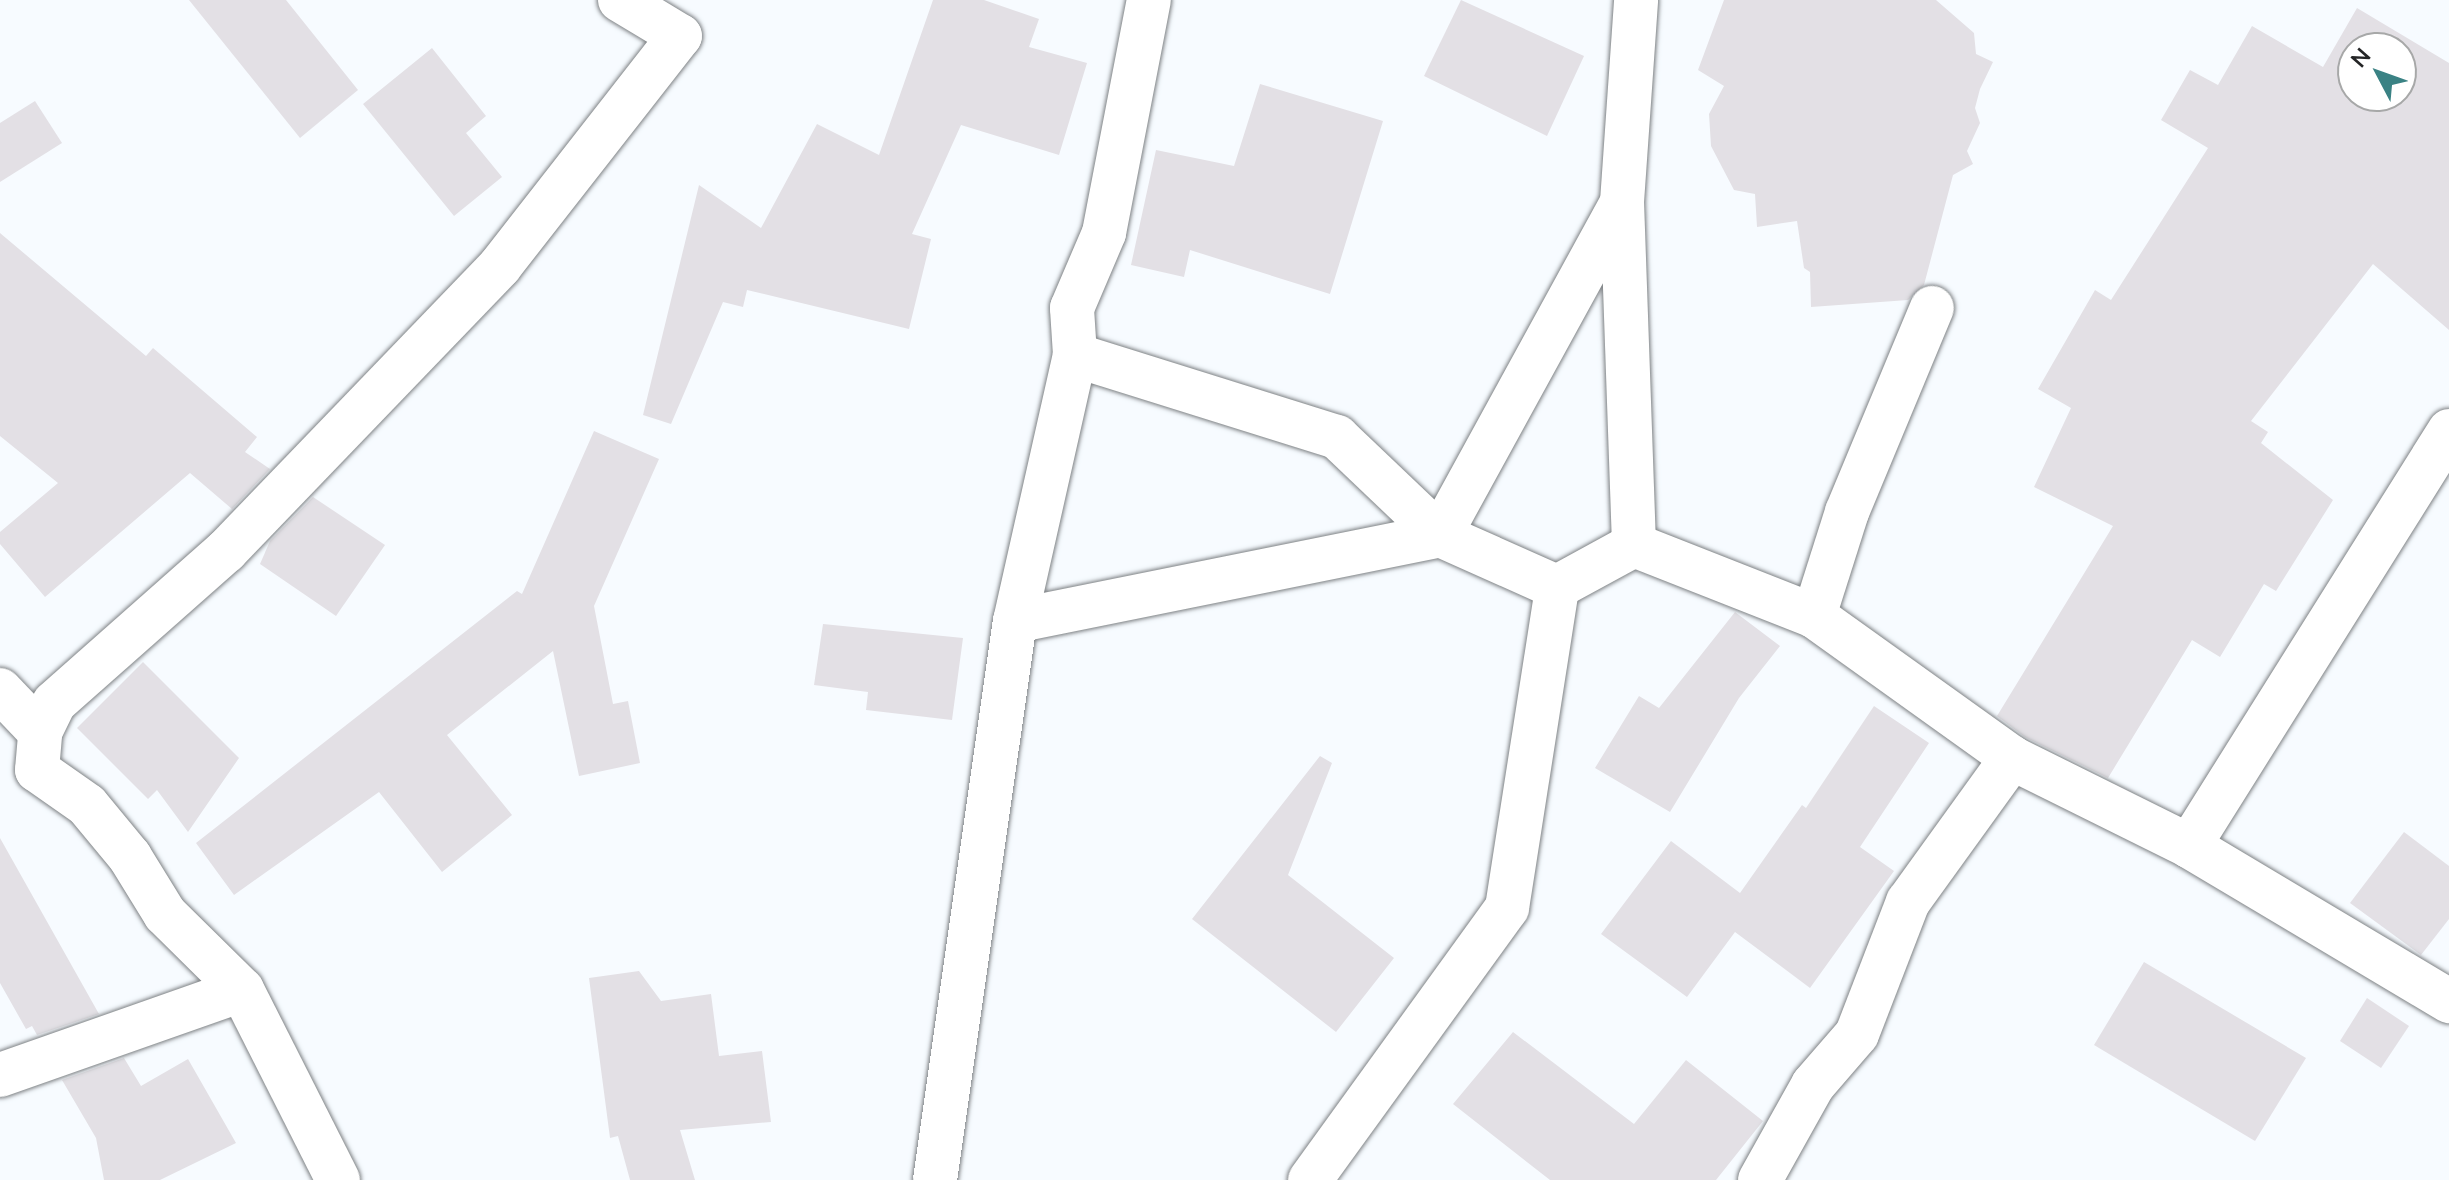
<!DOCTYPE html>
<html>
<head>
<meta charset="utf-8">
<style>
	body { margin:0 }
	#map { position:relative; width:2449px; height:1180px; overflow:hidden; background:#f7fbff; font-family:Mulish,sans-serif }
	div>[style] { position:absolute }
	.building>* { inset:0; background:#e3e0e5 }
	.roads { filter:drop-shadow(0 0 2px #7e8285) drop-shadow(0 0 2px #7e8285) }
	.minor>* { height:44px; margin:-22px; padding:0 22px; transform-origin:22px; border-radius:22px; background:#fff }
	span { translate:-50% -50%; white-space:nowrap; text-align:center; line-height:1.15; -webkit-text-stroke:7px #fff; paint-order:stroke }
	.north { position:absolute; left:2337px; top:32px; width:80px; height:80px; box-sizing:border-box; background:#fff; border:2px solid #a7a8a8; border-radius:50%; rotate:311deg; font-size:22px; font-weight:700; line-height:32px; text-align:center; color:#242526 }
	.north::after { content:''; display:block; margin:auto; width:28px; height:36px; background:#3a8284; clip-path:polygon(50% 0,100% 100%,50% 72%,0 100%) }
</style>
</head>
<body>
<div id="map">
	<div class="building">
		<i style="clip-path:polygon(189px 0,286px 0,358px 90px,300px 138px)"></i>
		<i style="clip-path:polygon(933px 0,984px 0,1039px 19px,1029px 47px,1087px 63px,1059px 155px,961px 125px,912px 234px,931px 239px,909px 329px,747px 290px,743px 307px,723px 302px,671px 424px,643px 415px,699px 185px,761px 228px,817px 124px,879px 155px)"></i>
		<i style="clip-path:polygon(1461px 0,1584px 56px,1547px 136px,1424px 76px)"></i>
		<i style="clip-path:polygon(1724px 0,1936px 0,1974px 33px,1976px 54px,1993px 62px,1980px 89px,1975px 108px,1980px 123px,1967px 151px,1973px 164px,1953px 175px,1924px 285px,1908px 300px,1811px 307px,1810px 272px,1804px 268px,1797px 221px,1757px 227px,1755px 194px,1734px 190px,1711px 146px,1709px 114px,1724px 86px,1698px 70px)"></i>
		<i style="clip-path:polygon(evenodd,2357px 8px,2449px 63px,2449px 330px,2373px 264px,2251px 421px,2268px 432px,2261px 443px,2333px 500px,2276px 591px,2264px 584px,2220px 657px,2192px 640px,2108px 778px,2025px 737px,1997px 716px,2113px 526px,2034px 487px,2071px 408px,2038px 389px,2095px 290px,2111px 300px,2208px 148px,2161px 120px,2190px 70px,2218px 85px,2252px 26px,2323px 67px,2357px 8px,2353px 48px,2401px 48px,2401px 96px,2353px 96px,2353px 48px)"></i>
		<i style="clip-path:polygon(432px 48px,486px 116px,466px 133px,502px 177px,454px 216px,363px 104px)"></i>
		<i style="clip-path:polygon(1260px 84px,1383px 121px,1330px 294px,1190px 250px,1184px 277px,1131px 265px,1156px 150px,1234px 166px)"></i>
		<i style="clip-path:polygon(35px 101px,62px 143px,0 182px,0 123px)"></i>
		<i style="clip-path:polygon(0 233px,146px 356px,153px 348px,257px 437px,245px 452px,270px 469px,232px 509px,190px 473px,45px 597px,0 544px,0 532px,58px 483px,0 436px)"></i>
		<i style="clip-path:polygon(594px 431px,659px 459px,594px 606px,613px 704px,628px 701px,640px 763px,579px 776px,553px 651px,447px 735px,512px 815px,442px 872px,379px 792px,234px 895px,196px 843px,517px 591px,522px 594px)"></i>
		<i style="clip-path:polygon(313px 497px,385px 545px,336px 616px,260px 564px,270px 541px)"></i>
		<i style="clip-path:polygon(1735px 612px,1780px 646px,1739px 698px,1670px 812px,1595px 768px,1639px 696px,1659px 708px)"></i>
		<i style="clip-path:polygon(823px 624px,963px 638px,952px 720px,866px 710px,868px 692px,814px 685px)"></i>
		<i style="clip-path:polygon(143px 662px,239px 758px,188px 832px,157px 790px,148px 799px,77px 728px)"></i>
		<i style="clip-path:polygon(1874px 706px,1929px 743px,1860px 847px,1894px 871px,1810px 988px,1735px 932px,1687px 997px,1601px 934px,1671px 841px,1740px 893px,1802px 805px,1806px 808px)"></i>
		<i style="clip-path:polygon(1320px 756px,1332px 763px,1288px 875px,1394px 958px,1336px 1032px,1192px 919px)"></i>
		<i style="clip-path:polygon(2404px 832px,2449px 866px,2449px 919px,2421px 955px,2350px 903px)"></i>
		<i style="clip-path:polygon(0 838px,99px 1014px,37px 1035px,32px 1026px,26px 1029px,0 983px)"></i>
		<i style="clip-path:polygon(2144px 962px,2306px 1058px,2255px 1141px,2094px 1045px)"></i>
		<i style="clip-path:polygon(639px 971px,661px 1001px,711px 994px,719px 1056px,762px 1051px,771px 1122px,680px 1130px,695px 1180px,630px 1180px,618px 1136px,610px 1138px,589px 978px)"></i>
		<i style="clip-path:polygon(2367px 998px,2409px 1026px,2381px 1068px,2340px 1041px)"></i>
		<i style="clip-path:polygon(1513px 1032px,1634px 1124px,1686px 1060px,1763px 1121px,1716px 1180px,1550px 1180px,1453px 1104px)"></i>
		<i style="clip-path:polygon(124px 1058px,141px 1086px,188px 1059px,236px 1143px,160px 1180px,104px 1180px,96px 1138px,62px 1080px)"></i>
	</div>
	<div class="roads">
		<div class="minor">
			<i style="left:1075px;top:355px;width:275px;rotate:17.4deg"></i>
			<i style="left:1337px;top:437px;width:142px;rotate:43.6deg"></i>
			<i style="left:1440px;top:535px;width:128px;rotate:24deg"></i>
			<i style="left:1634px;top:545px;width:193px;rotate:21.5deg"></i>
			<i style="left:1814px;top:616px;width:244px;rotate:35.6deg"></i>
			<i style="left:2012px;top:758px;width:198px;rotate:26.4deg"></i>
			<i style="left:2189px;top:846px;width:303px;rotate:30.8deg"></i>
			<i style="left:1634px;top:545px;width:343px;rotate:-92deg"></i>
			<i style="left:1622px;top:202px;width:202px;rotate:-86deg"></i>
			<i style="left:1557px;top:587px;width:88px;rotate:-28.6deg"></i>
			<i style="left:1814px;top:616px;width:109px;rotate:-72.4deg"></i>
			<i style="left:1847px;top:512px;width:221px;rotate:-67.4deg"></i>
			<i style="left:1015px;top:621px;width:434px;rotate:-11.4deg"></i>
			<i style="left:1440px;top:535px;width:379px;rotate:-61.3deg"></i>
			<i style="left:0;top:690px;width:58px;rotate:46.4deg"></i>
			<i style="left:2189px;top:846px;width:490px;rotate:-57.9deg"></i>
			<i style="left:0;top:1075px;width:256px;rotate:-19.4deg"></i>
			<i style="left:338px;top:1180px;width:213px;rotate:-116.8deg"></i>
			<i style="left:242px;top:990px;width:108px;rotate:-135.4deg"></i>
			<i style="left:165px;top:914px;width:67px;rotate:-121.6deg"></i>
			<i style="left:130px;top:857px;width:67px;rotate:-129.6deg"></i>
			<i style="left:87px;top:805px;width:61px;rotate:-145deg"></i>
			<i style="left:37px;top:770px;width:38px;rotate:-85deg"></i>
			<i style="left:40px;top:732px;width:32px;rotate:-64deg"></i>
			<i style="left:54px;top:703px;width:230px;rotate:-41.5deg"></i>
			<i style="left:226px;top:551px;width:395px;rotate:-46.1deg"></i>
			<i style="left:500px;top:266px;width:292px;rotate:-52deg"></i>
			<i style="left:680px;top:36px;width:70px;rotate:-149deg"></i>
			<i style="left:935px;top:1180px;width:565px;rotate:-81.86deg"></i>
			<i style="left:1015px;top:621px;width:273px;rotate:-77.3deg"></i>
			<i style="left:1075px;top:355px;width:47px;rotate:-93.7deg"></i>
			<i style="left:1072px;top:308px;width:82px;rotate:-66.9deg"></i>
			<i style="left:1104px;top:233px;width:237px;rotate:-79.1deg"></i>
			<i style="left:1310px;top:1180px;width:336px;rotate:-54.1deg"></i>
			<i style="left:1507px;top:908px;width:325px;rotate:-81.1deg"></i>
			<i style="left:1760px;top:1180px;width:109px;rotate:-60.8deg"></i>
			<i style="left:1813px;top:1085px;width:67px;rotate:-49.2deg"></i>
			<i style="left:1857px;top:1034px;width:142px;rotate:-68.9deg"></i>
			<i style="left:1908px;top:902px;width:178px;rotate:-54.2deg"></i>
		</div>
	</div>
	<div class="north">N</div>
</div>
</body>
</html>
